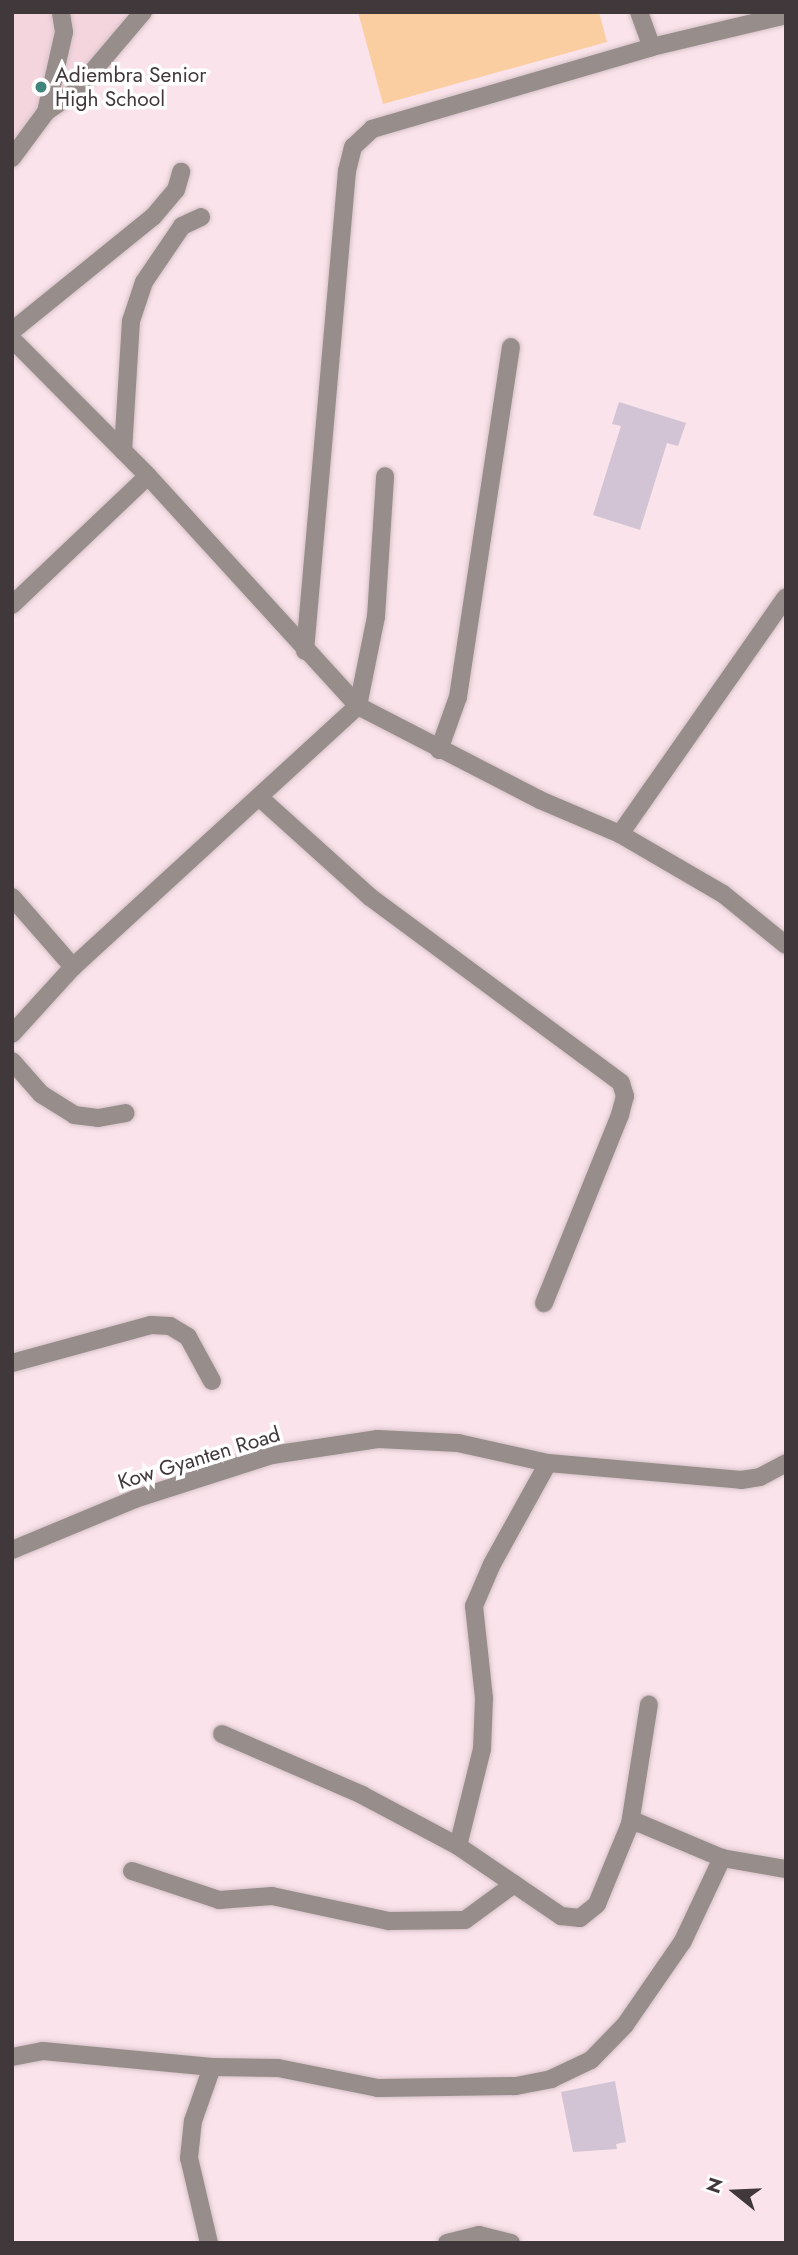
<!DOCTYPE html>
<html>
<head>
<meta charset="utf-8">
<style>
	body { margin:0 }
	#map { position:relative; width:798px; height:2255px; overflow:hidden; background:#fae3ea; font-family:Jost,sans-serif }
	div>[style] { position:absolute }
	.built>* { inset:0; background:#f4d5de }
	.green>* { inset:0; background:#fbcea2 }
	.building>* { inset:0; background:#d3c4d5 }
	.roads { filter:drop-shadow(0 0 2px #d5c1c7) drop-shadow(0 0 2px #d5c1c7) }
	.minor>* { height:18px; margin:-9px; padding:0 9px; transform-origin:9px; border-radius:9px; background:#978d8b }
	.dots>* { width:19px; height:19px; translate:-50% -50%; box-sizing:border-box; border:4px solid #fff; border-radius:50% }
	span { translate:-50% -50%; white-space:nowrap; text-align:center; line-height:1.15; -webkit-text-stroke:7px #fff; paint-order:stroke }
	.poi-label { font-size:21px; color:#41383b }
	.left { translate:0 -50%; text-align:left }
	.street-label { font-size:21px; color:#41383b }
	.frame { position:absolute; inset:0; border:14px solid #41383b; pointer-events:none }
	.north { position:absolute; left:700px; top:2157px; width:70px; height:70px; -webkit-text-stroke:5px #fff; paint-order:stroke; rotate:288deg; font-size:19px; font-weight:700; line-height:28px; text-align:center; color:#41383b }
	.north::after { content:''; display:block; margin:auto; width:24px; height:32px; background:#41383b; clip-path:polygon(50% 0,100% 100%,50% 72%,0 100%) }
</style>
</head>
<body>
<div id="map">
	<div class="built">
		<i style="clip-path:polygon(12px 12px,135px 12px,12px 149px)"></i>
	</div>
	<div class="green">
		<i style="clip-path:polygon(358px 12px,599px 12px,607px 42px,383px 104px)"></i>
	</div>
	<div class="building">
		<i style="clip-path:polygon(619px 402px,686px 423px,678px 446px,667px 443px,640px 530px,593px 515px,621px 426px,612px 424px)"></i>
		<i style="clip-path:polygon(615px 2081px,626px 2142px,616px 2144px,617px 2149px,573px 2152px,561px 2092px)"></i>
	</div>
	<div class="roads">
		<div class="minor">
			<i style="left:639px;top:12px;width:37px;rotate:70deg"></i>
			<i style="left:46px;top:112px;width:37px;rotate:-35deg"></i>
			<i style="left:76px;top:91px;width:104px;rotate:-49.7deg"></i>
			<i style="left:12px;top:158px;width:57px;rotate:-53.5deg"></i>
			<i style="left:46px;top:112px;width:82px;rotate:-77.3deg"></i>
			<i style="left:64px;top:32px;width:20px;rotate:-99deg"></i>
			<i style="left:12px;top:331px;width:181px;rotate:-39deg"></i>
			<i style="left:153px;top:217px;width:35px;rotate:-50deg"></i>
			<i style="left:176px;top:190px;width:19px;rotate:-74deg"></i>
			<i style="left:12px;top:339px;width:193px;rotate:45.2deg"></i>
			<i style="left:148px;top:476px;width:311px;rotate:47.6deg"></i>
			<i style="left:358px;top:706px;width:205px;rotate:27.3deg"></i>
			<i style="left:540px;top:800px;width:87px;rotate:23deg"></i>
			<i style="left:620px;top:834px;width:119px;rotate:30.2deg"></i>
			<i style="left:723px;top:894px;width:81px;rotate:39deg"></i>
			<i style="left:123px;top:451px;width:130px;rotate:-86.5deg"></i>
			<i style="left:131px;top:321px;width:41px;rotate:-71.6deg"></i>
			<i style="left:144px;top:282px;width:68px;rotate:-55.8deg"></i>
			<i style="left:182px;top:226px;width:21px;rotate:-25deg"></i>
			<i style="left:12px;top:605px;width:187px;rotate:-43.5deg"></i>
			<i style="left:305px;top:651px;width:482px;rotate:-85deg"></i>
			<i style="left:347px;top:171px;width:25px;rotate:-76deg"></i>
			<i style="left:353px;top:147px;width:26px;rotate:-43deg"></i>
			<i style="left:372px;top:129px;width:292px;rotate:-16.3deg"></i>
			<i style="left:652px;top:47px;width:138px;rotate:-13.4deg"></i>
			<i style="left:439px;top:750px;width:56px;rotate:-70.3deg"></i>
			<i style="left:458px;top:697px;width:354px;rotate:-81.4deg"></i>
			<i style="left:259px;top:797px;width:149px;rotate:42deg"></i>
			<i style="left:370px;top:897px;width:312px;rotate:36.5deg"></i>
			<i style="left:621px;top:1083px;width:14px;rotate:73deg"></i>
			<i style="left:625px;top:1096px;width:20px;rotate:105deg"></i>
			<i style="left:620px;top:1115px;width:203px;rotate:112deg"></i>
			<i style="left:620px;top:834px;width:289px;rotate:-55deg"></i>
			<i style="left:12px;top:897px;width:93px;rotate:48.9deg"></i>
			<i style="left:73px;top:967px;width:386px;rotate:-42.5deg"></i>
			<i style="left:358px;top:706px;width:91px;rotate:-78.6deg"></i>
			<i style="left:376px;top:617px;width:141px;rotate:-86.3deg"></i>
			<i style="left:12px;top:1034px;width:91px;rotate:-47.7deg"></i>
			<i style="left:12px;top:1061px;width:44px;rotate:48.7deg"></i>
			<i style="left:41px;top:1094px;width:39px;rotate:32deg"></i>
			<i style="left:74px;top:1115px;width:24px;rotate:7deg"></i>
			<i style="left:98px;top:1118px;width:28px;rotate:-10deg"></i>
			<i style="left:12px;top:1363px;width:144px;rotate:-15.3deg"></i>
			<i style="left:151px;top:1325px;width:19px;rotate:3deg"></i>
			<i style="left:170px;top:1326px;width:21px;rotate:31deg"></i>
			<i style="left:188px;top:1337px;width:50px;rotate:61.4deg"></i>
			<i style="left:548px;top:1463px;width:194px;rotate:5deg"></i>
			<i style="left:741px;top:1480px;width:19px;rotate:-9deg"></i>
			<i style="left:760px;top:1477px;width:30px;rotate:-28deg"></i>
			<i style="left:12px;top:1550px;width:133px;rotate:-22.5deg"></i>
			<i style="left:135px;top:1499px;width:144px;rotate:-17.8deg"></i>
			<i style="left:272px;top:1455px;width:107px;rotate:-8.6deg"></i>
			<i style="left:378px;top:1439px;width:80px;rotate:2.9deg"></i>
			<i style="left:458px;top:1443px;width:92px;rotate:12.5deg"></i>
			<i style="left:548px;top:1463px;width:115px;rotate:119deg"></i>
			<i style="left:492px;top:1564px;width:46px;rotate:113.2deg"></i>
			<i style="left:474px;top:1606px;width:93px;rotate:83.8deg"></i>
			<i style="left:484px;top:1698px;width:51px;rotate:92.2deg"></i>
			<i style="left:482px;top:1749px;width:100px;rotate:103.9deg"></i>
			<i style="left:458px;top:1846px;width:125px;rotate:34.2deg"></i>
			<i style="left:561px;top:1916px;width:19px;rotate:6deg"></i>
			<i style="left:580px;top:1918px;width:22px;rotate:-39deg"></i>
			<i style="left:597px;top:1904px;width:87px;rotate:-67.6deg"></i>
			<i style="left:630px;top:1824px;width:9px;rotate:-6deg"></i>
			<i style="left:639px;top:1823px;width:90px;rotate:22.9deg"></i>
			<i style="left:722px;top:1858px;width:65px;rotate:9.8deg"></i>
			<i style="left:222px;top:1734px;width:153px;rotate:23.5deg"></i>
			<i style="left:362px;top:1795px;width:109px;rotate:28deg"></i>
			<i style="left:630px;top:1824px;width:121px;rotate:-81deg"></i>
			<i style="left:132px;top:1871px;width:92px;rotate:18.4deg"></i>
			<i style="left:219px;top:1900px;width:53px;rotate:-4.3deg"></i>
			<i style="left:272px;top:1896px;width:120px;rotate:12.1deg"></i>
			<i style="left:389px;top:1921px;width:76px;rotate:-0.8deg"></i>
			<i style="left:465px;top:1920px;width:61px;rotate:-36.3deg"></i>
			<i style="left:12px;top:2057px;width:32px;rotate:-11deg"></i>
			<i style="left:43px;top:2051px;width:170px;rotate:5.4deg"></i>
			<i style="left:212px;top:2067px;width:66px;rotate:0.9deg"></i>
			<i style="left:278px;top:2068px;width:102px;rotate:11.3deg"></i>
			<i style="left:378px;top:2088px;width:138px;rotate:-0.8deg"></i>
			<i style="left:516px;top:2086px;width:36px;rotate:-11deg"></i>
			<i style="left:551px;top:2079px;width:44px;rotate:-25.4deg"></i>
			<i style="left:591px;top:2060px;width:49px;rotate:-45.8deg"></i>
			<i style="left:625px;top:2025px;width:102px;rotate:-55.4deg"></i>
			<i style="left:683px;top:1941px;width:92px;rotate:-64.8deg"></i>
			<i style="left:209px;top:2243px;width:87px;rotate:-103.2deg"></i>
			<i style="left:189px;top:2158px;width:37px;rotate:-84deg"></i>
			<i style="left:193px;top:2121px;width:57px;rotate:-70.6deg"></i>
			<i style="left:447px;top:2243px;width:33px;rotate:-14deg"></i>
			<i style="left:479px;top:2235px;width:33px;rotate:14deg"></i>
		</div>
	</div>
	<div class="dots">
		<i style="left:41px;top:87px;background:#40857b"></i>
	</div>
	<div class="poi-label">
		<span class="left" style="left:55px;top:87px">Adiembra Senior<br>High School</span>
	</div>
	<div class="street-label">
		<span style="left:199px;top:1458px;rotate:-17deg">Kow Gyanten Road</span>
	</div>
	<div class="frame"></div>
	<div class="north">N</div>
</div>
</body>
</html>
